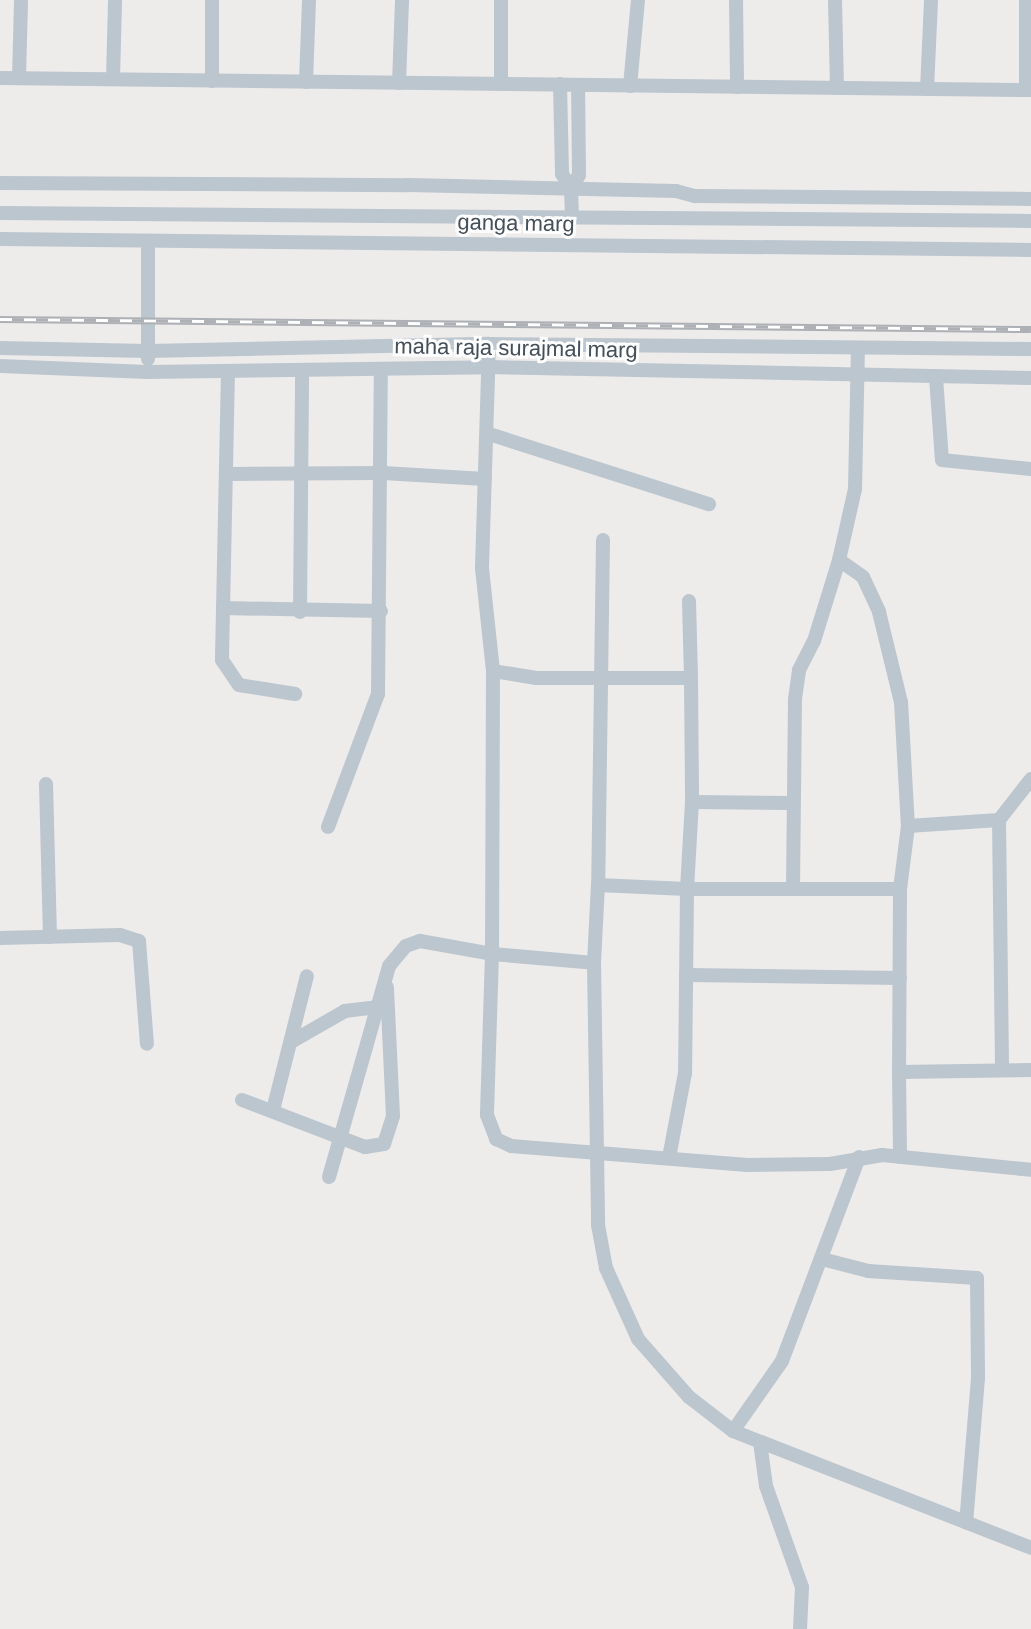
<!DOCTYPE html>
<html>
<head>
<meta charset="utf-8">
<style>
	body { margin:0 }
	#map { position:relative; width:1031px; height:1629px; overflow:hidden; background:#eeebeb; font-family:Arial,sans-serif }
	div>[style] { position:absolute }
	.minor>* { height:14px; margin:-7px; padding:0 7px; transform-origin:7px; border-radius:7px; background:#bcc6ce }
	.rail>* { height:7px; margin-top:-3.5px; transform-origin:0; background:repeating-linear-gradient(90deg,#fff 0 12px,#adb1b6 0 24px); box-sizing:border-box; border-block:2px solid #adb1b6 }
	span { translate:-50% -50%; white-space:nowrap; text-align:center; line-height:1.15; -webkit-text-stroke:6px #fff; paint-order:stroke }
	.street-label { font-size:22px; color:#444f59 }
</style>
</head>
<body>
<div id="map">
	<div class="minor">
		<i style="left:736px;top:0;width:87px;rotate:89.3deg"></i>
		<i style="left:835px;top:0;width:88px;rotate:88.7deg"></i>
		<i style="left:0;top:78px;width:1031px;rotate:0.67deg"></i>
		<i style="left:19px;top:78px;width:78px;rotate:-88.5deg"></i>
		<i style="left:113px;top:79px;width:79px;rotate:-88.5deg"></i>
		<i style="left:212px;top:81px;width:81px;rotate:-90deg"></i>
		<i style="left:306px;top:82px;width:82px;rotate:-87.9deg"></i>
		<i style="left:399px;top:83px;width:83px;rotate:-87.9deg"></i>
		<i style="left:501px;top:84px;width:84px;rotate:-90deg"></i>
		<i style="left:560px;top:84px;width:90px;rotate:88.7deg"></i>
		<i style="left:562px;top:174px;width:17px;rotate:57deg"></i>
		<i style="left:571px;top:188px;width:28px;rotate:88deg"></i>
		<i style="left:630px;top:86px;width:86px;rotate:-84.7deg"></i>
		<i style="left:927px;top:89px;width:89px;rotate:-87.4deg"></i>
		<i style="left:1026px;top:90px;width:90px;rotate:-90deg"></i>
		<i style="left:0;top:183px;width:408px;rotate:0.3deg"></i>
		<i style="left:408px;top:185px;width:268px;rotate:1.3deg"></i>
		<i style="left:676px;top:191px;width:20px;rotate:15deg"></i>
		<i style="left:695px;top:196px;width:336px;rotate:0.5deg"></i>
		<i style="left:571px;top:188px;width:15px;rotate:-58deg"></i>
		<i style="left:579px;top:175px;width:90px;rotate:-90.6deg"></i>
		<i style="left:0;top:213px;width:1031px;rotate:0.44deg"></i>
		<i style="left:0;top:239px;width:1031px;rotate:0.61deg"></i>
		<i style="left:489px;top:344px;width:224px;rotate:91.8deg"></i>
		<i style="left:482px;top:568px;width:104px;rotate:83.9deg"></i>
		<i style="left:493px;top:671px;width:44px;rotate:9.2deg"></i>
		<i style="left:536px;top:678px;width:155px"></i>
		<i style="left:691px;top:678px;width:124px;rotate:89.5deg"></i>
		<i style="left:692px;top:802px;width:101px;rotate:0.6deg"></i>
		<i style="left:0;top:348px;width:148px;rotate:1.2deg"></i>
		<i style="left:148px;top:351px;width:341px;rotate:-1.2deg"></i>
		<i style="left:489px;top:344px;width:542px;rotate:0.53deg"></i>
		<i style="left:148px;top:359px;width:118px;rotate:-90deg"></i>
		<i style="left:0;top:366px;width:147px;rotate:2.3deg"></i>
		<i style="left:147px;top:372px;width:342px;rotate:-0.8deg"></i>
		<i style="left:489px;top:367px;width:542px;rotate:1.16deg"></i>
		<i style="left:228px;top:371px;width:289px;rotate:91.2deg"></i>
		<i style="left:222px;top:660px;width:30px;rotate:56deg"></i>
		<i style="left:239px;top:685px;width:57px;rotate:9.1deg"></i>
		<i style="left:936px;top:377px;width:83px;rotate:85.9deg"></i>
		<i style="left:942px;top:460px;width:89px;rotate:5.8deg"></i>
		<i style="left:489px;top:434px;width:231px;rotate:17.7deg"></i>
		<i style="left:226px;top:474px;width:157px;rotate:-0.4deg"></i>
		<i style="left:383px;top:473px;width:102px;rotate:3.4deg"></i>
		<i style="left:603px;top:540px;width:345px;rotate:90.8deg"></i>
		<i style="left:598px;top:885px;width:89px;rotate:2.6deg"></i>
		<i style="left:687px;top:889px;width:184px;rotate:90.6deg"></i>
		<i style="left:685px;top:1073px;width:86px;rotate:100.7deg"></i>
		<i style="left:839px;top:560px;width:29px;rotate:35deg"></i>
		<i style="left:863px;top:577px;width:38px;rotate:65deg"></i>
		<i style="left:879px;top:612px;width:93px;rotate:76.3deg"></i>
		<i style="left:901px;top:702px;width:124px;rotate:86.8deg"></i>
		<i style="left:908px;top:826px;width:64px;rotate:97.2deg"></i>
		<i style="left:900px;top:889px;width:107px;rotate:180deg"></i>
		<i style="left:793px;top:889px;width:190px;rotate:-89.4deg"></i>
		<i style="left:795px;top:699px;width:29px;rotate:-82deg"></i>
		<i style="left:799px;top:670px;width:33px;rotate:-63deg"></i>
		<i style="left:814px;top:641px;width:85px;rotate:-72.8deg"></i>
		<i style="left:839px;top:560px;width:73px;rotate:-77.3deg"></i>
		<i style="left:855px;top:489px;width:141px;rotate:-88.8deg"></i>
		<i style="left:689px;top:601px;width:77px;rotate:88.5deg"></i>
		<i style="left:223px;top:608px;width:158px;rotate:1.1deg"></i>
		<i style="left:300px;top:612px;width:242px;rotate:-89.5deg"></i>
		<i style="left:493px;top:671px;width:283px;rotate:90.2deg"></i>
		<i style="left:492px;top:954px;width:102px;rotate:5deg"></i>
		<i style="left:594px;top:963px;width:78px;rotate:-87.1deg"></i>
		<i style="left:46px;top:784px;width:153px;rotate:88.5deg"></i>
		<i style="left:692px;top:802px;width:87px;rotate:93.3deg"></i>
		<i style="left:687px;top:889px;width:106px"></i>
		<i style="left:999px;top:820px;width:250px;rotate:89.3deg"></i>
		<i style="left:908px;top:826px;width:91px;rotate:-3.8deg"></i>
		<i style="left:999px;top:820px;width:52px;rotate:-52deg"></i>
		<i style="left:328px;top:827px;width:142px;rotate:-69.4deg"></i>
		<i style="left:378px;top:694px;width:325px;rotate:-89.5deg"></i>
		<i style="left:900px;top:889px;width:183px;rotate:90.3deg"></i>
		<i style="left:899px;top:1072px;width:132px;rotate:-0.9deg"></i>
		<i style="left:0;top:938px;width:120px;rotate:-1.4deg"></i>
		<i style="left:120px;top:935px;width:20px;rotate:18deg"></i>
		<i style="left:139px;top:941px;width:103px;rotate:85.6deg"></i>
		<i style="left:594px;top:963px;width:262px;rotate:89.1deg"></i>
		<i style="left:598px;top:1225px;width:44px;rotate:79.5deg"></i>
		<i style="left:606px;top:1268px;width:78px;rotate:65.7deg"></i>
		<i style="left:638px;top:1339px;width:77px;rotate:48.7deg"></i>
		<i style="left:689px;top:1397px;width:56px;rotate:37.7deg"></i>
		<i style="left:733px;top:1431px;width:320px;rotate:21.4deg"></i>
		<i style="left:686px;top:975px;width:214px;rotate:0.8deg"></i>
		<i style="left:291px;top:1042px;width:62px;rotate:-29.9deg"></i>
		<i style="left:345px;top:1011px;width:32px;rotate:-7deg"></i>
		<i style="left:899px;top:1072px;width:85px;rotate:89.3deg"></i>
		<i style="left:242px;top:1100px;width:132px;rotate:20.9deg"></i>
		<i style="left:365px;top:1147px;width:19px;rotate:-9deg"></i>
		<i style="left:384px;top:1144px;width:29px;rotate:-72deg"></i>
		<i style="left:393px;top:1116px;width:129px;rotate:-92.7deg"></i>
		<i style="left:273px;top:1110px;width:138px;rotate:-75.8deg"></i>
		<i style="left:329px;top:1177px;width:219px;rotate:-74.1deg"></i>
		<i style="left:389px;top:966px;width:26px;rotate:-50deg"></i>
		<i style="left:406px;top:946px;width:15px;rotate:-20deg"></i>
		<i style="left:420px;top:941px;width:73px;rotate:10.2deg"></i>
		<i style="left:492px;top:954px;width:161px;rotate:91.8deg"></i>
		<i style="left:487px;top:1115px;width:26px;rotate:69deg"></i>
		<i style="left:496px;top:1139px;width:17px;rotate:25deg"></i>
		<i style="left:511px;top:1146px;width:237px;rotate:4.6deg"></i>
		<i style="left:747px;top:1165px;width:83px;rotate:-0.7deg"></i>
		<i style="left:830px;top:1164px;width:53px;rotate:-9.8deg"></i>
		<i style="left:882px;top:1155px;width:150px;rotate:5.7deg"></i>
		<i style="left:822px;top:1259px;width:48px;rotate:14.6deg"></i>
		<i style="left:868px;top:1271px;width:109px;rotate:3.7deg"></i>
		<i style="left:977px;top:1278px;width:100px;rotate:89.4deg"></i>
		<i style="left:978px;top:1378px;width:145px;rotate:94.7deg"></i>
		<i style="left:733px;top:1431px;width:85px;rotate:-55deg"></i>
		<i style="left:782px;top:1361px;width:218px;rotate:-69.3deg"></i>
		<i style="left:760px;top:1442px;width:44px;rotate:82.2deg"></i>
		<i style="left:766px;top:1486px;width:107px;rotate:70.4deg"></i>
		<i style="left:802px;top:1587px;width:42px;rotate:92.7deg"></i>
	</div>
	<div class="rail">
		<i style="left:0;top:319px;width:1031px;rotate:0.56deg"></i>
	</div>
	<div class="street-label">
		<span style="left:516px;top:223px;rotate:1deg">ganga marg</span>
		<span style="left:516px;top:348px;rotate:1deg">maha raja surajmal marg</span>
	</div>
</div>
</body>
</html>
